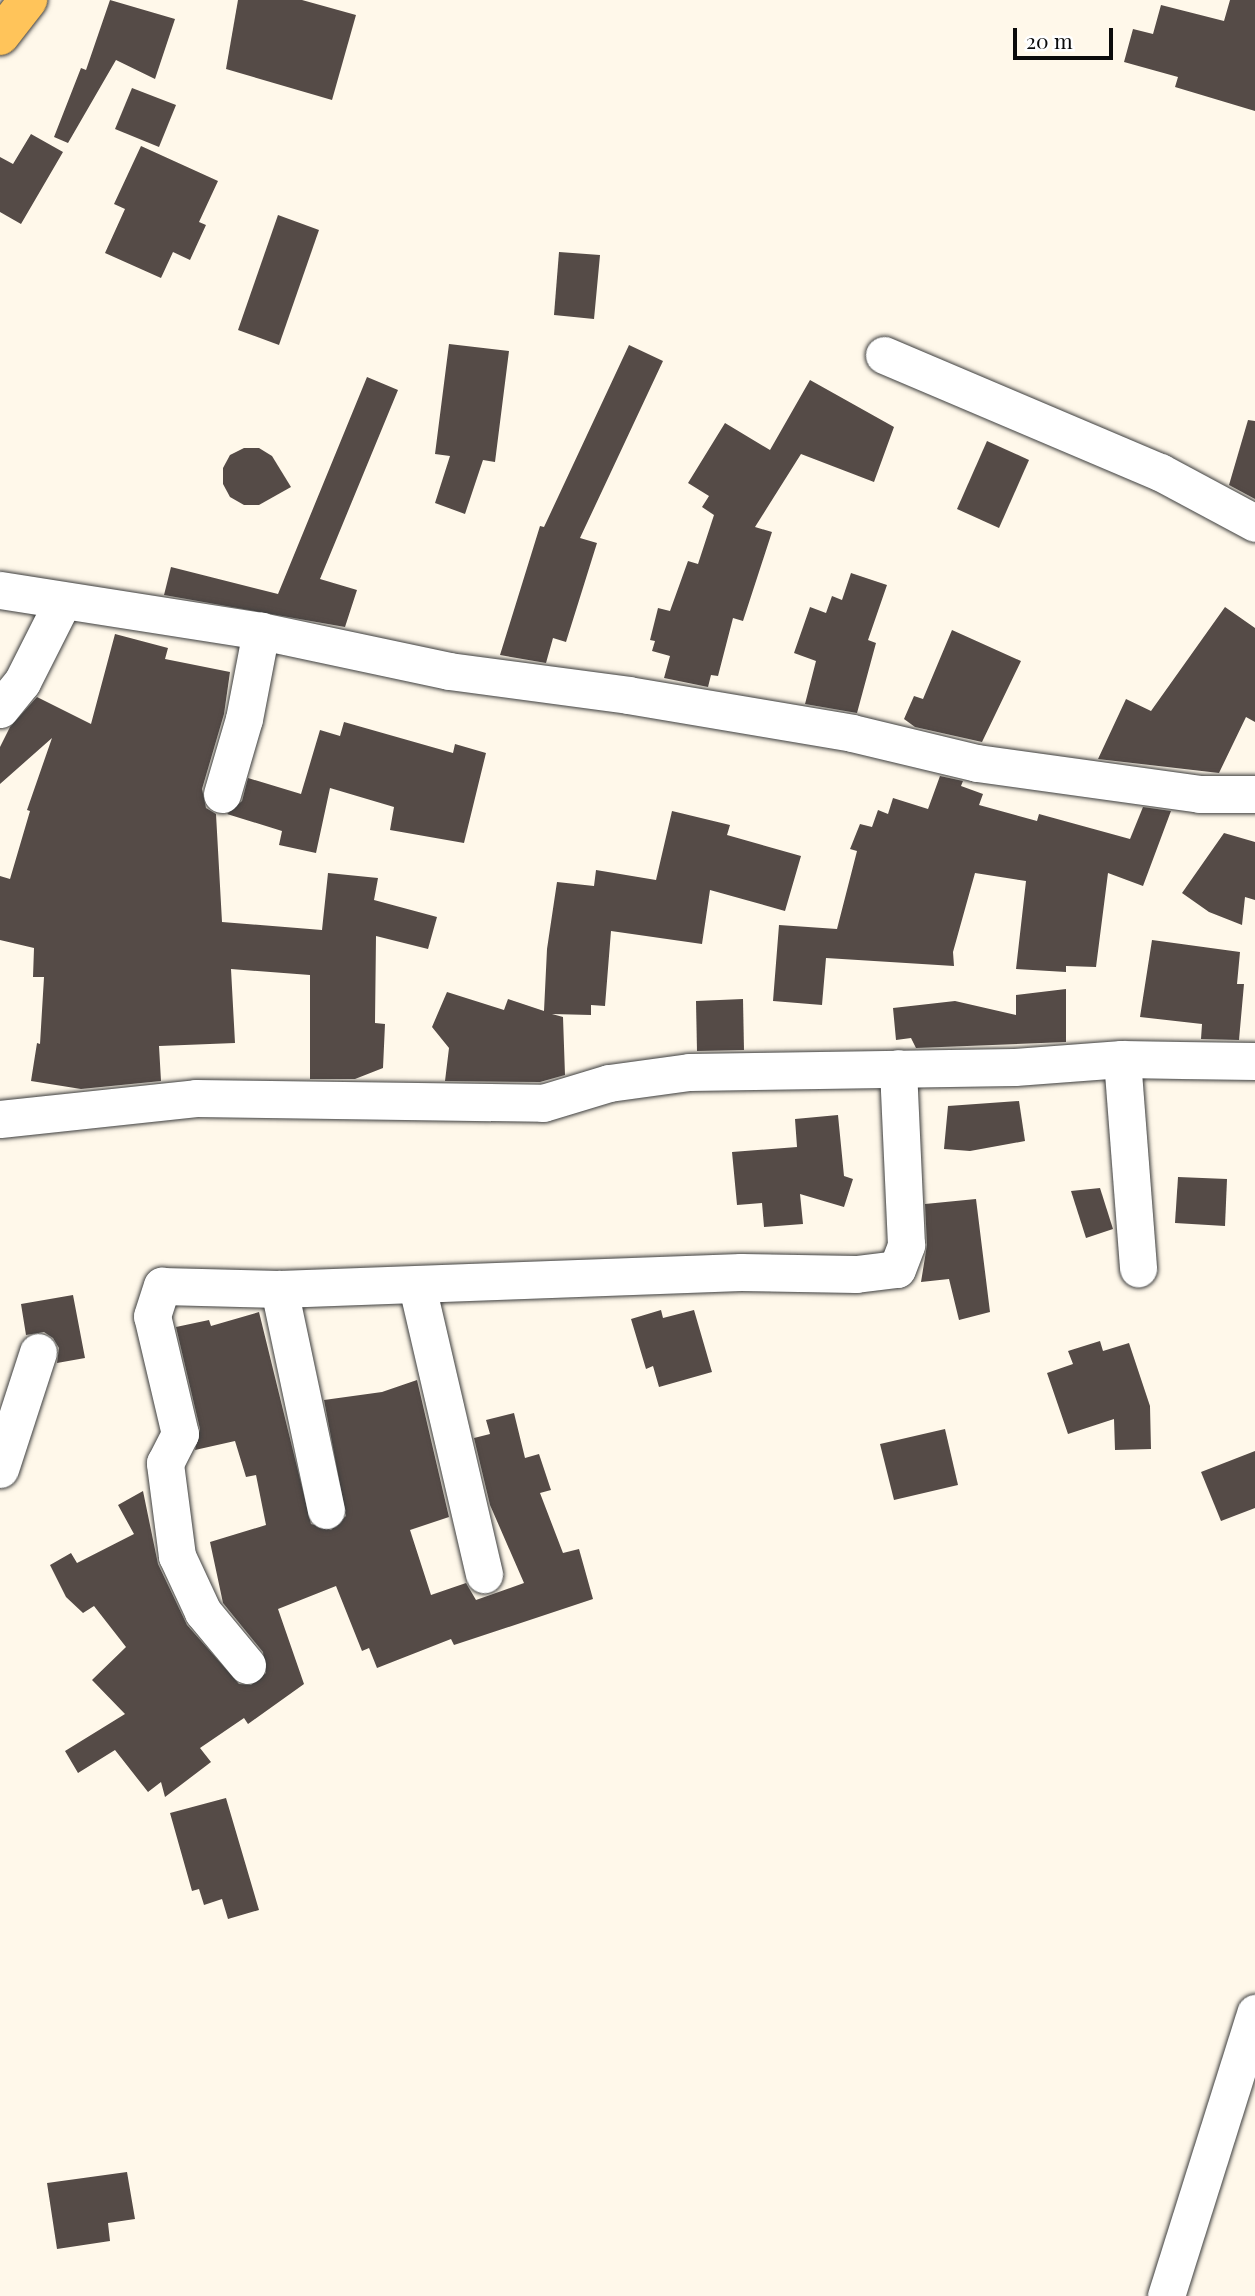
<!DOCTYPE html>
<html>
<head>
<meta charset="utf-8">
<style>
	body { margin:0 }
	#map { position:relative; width:1255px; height:2296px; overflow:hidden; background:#fff8ea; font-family:"Playfair Display",serif }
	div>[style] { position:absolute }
	.building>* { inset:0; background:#554b47 }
	.roads { filter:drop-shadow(0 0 2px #3e3e3e) drop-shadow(0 0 2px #3e3e3e) }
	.street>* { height:37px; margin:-18.5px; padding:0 18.5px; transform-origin:18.5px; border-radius:18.5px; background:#fff }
	.primary>* { height:38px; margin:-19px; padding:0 19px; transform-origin:19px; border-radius:19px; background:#ffc45a }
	span { translate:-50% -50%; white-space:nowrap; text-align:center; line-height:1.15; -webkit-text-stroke:7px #fff; paint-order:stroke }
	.scale { position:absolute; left:1013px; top:28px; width:100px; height:32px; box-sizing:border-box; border:4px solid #0b0b0b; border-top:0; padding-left:9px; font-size:21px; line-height:24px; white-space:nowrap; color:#0b0b0b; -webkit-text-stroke:5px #fff; paint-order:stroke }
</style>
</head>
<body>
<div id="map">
	<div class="building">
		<i style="clip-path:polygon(110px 0,175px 19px,155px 79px,116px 60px,68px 143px,54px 137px,81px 68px,86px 70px)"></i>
		<i style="clip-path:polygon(238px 0,302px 0,356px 15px,332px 100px,226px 69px)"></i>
		<i style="clip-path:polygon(1230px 0,1255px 0,1255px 111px,1175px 87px,1178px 77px,1124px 62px,1133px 29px,1153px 34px,1161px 5px,1224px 21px)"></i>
		<i style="clip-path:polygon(132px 88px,176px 105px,159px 147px,115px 129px)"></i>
		<i style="clip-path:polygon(31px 134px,63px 152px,21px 224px,0 212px,0 157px,13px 164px)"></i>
		<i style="clip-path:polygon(141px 146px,218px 181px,199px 222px,206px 225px,190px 260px,173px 252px,161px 278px,105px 253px,125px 209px,114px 204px)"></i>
		<i style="clip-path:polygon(278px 215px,319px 230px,279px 345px,238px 330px)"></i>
		<i style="clip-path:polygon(559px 252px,600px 255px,594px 319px,554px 315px)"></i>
		<i style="clip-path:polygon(449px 344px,509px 351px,495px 462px,483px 460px,465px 514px,435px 503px,450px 456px,435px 454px)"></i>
		<i style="clip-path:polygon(629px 345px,663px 361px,580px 538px,597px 543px,566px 642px,553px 638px,546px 663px,500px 655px,540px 526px,544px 527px)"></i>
		<i style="clip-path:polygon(367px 377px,398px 390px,320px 579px,357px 590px,345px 627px,164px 595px,171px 567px,278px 594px)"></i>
		<i style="clip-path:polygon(810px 380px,894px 427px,874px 482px,801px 454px,755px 527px,772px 532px,743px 621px,733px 618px,718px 676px,711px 675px,708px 687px,664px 678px,670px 656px,652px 651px,655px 641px,650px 640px,658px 608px,670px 611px,688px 561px,698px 564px,714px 515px,702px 507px,709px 496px,688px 483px,725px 423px,770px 450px)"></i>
		<i style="clip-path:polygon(1248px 420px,1255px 421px,1255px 499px,1229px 485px)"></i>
		<i style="clip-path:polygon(987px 441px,1029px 460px,999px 528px,957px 509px)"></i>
		<i style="clip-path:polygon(244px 448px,259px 448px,272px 456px,291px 487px,259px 505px,244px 505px,230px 497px,223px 484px,223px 468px,230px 455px)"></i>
		<i style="clip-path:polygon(851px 573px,887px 585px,868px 640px,876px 643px,857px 713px,805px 704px,816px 661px,794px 653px,810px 607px,826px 613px,832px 596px,842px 600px)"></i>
		<i style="clip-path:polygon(1225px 607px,1255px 628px,1255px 722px,1246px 717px,1219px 773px,1098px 759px,1126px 699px,1151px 711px)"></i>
		<i style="clip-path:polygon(952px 630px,1021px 661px,982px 742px,915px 727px,904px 719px,914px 696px,923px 699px)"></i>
		<i style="clip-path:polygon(115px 634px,168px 648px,165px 659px,230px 672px,224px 714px,202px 789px,206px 808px,216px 814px,222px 922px,322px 930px,328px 873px,378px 878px,374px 900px,437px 917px,428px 949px,376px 936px,375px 1023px,385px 1024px,383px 1068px,355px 1079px,310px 1079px,310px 975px,231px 969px,235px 1043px,159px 1046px,161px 1081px,81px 1089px,31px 1081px,37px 1043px,40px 1044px,44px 977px,33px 977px,34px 948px,0 940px,0 876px,10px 879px,30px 811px,27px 810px,52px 738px,0 784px,0 747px,10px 727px,37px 697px,91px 724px)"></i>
		<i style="clip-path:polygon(344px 722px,453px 753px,455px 744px,486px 753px,464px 843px,390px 830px,394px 807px,330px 788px,316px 853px,279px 845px,282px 831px,227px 814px,242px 801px,248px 778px,301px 794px,320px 730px,340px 736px)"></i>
		<i style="clip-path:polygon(940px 776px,963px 781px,961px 786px,983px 794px,979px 805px,1037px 821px,1039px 814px,1130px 839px,1143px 807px,1171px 811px,1143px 886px,1108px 873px,1096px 967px,1066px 966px,1066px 972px,1016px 969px,1026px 881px,975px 873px,953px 952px,954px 966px,826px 958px,822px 1005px,773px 1001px,779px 925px,837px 929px,857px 851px,850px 849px,860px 824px,872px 827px,878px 810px,888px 814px,893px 798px,928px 809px)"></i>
		<i style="clip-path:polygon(672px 811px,730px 825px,727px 835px,801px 856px,785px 911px,710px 890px,702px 944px,611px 931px,605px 1006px,591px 1005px,591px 1015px,552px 1014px,563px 1017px,565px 1075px,540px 1082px,445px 1081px,449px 1048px,432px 1027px,447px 992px,504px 1010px,508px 999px,544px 1011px,547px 949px,557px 882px,594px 886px,596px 870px,656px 880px)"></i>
		<i style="clip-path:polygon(1224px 833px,1255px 842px,1255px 900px,1245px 897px,1242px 925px,1209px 912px,1182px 893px)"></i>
		<i style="clip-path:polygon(1152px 940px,1240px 952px,1237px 984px,1244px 984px,1239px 1040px,1201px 1039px,1202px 1024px,1140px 1017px)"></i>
		<i style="clip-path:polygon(1066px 989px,1066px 1042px,916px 1048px,911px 1038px,896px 1040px,893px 1008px,955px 1001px,1016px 1015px,1016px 995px)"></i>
		<i style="clip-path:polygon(743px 999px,744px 1050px,697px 1051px,696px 1001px)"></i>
		<i style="clip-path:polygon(1019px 1101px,1025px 1141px,970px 1151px,944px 1149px,948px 1106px)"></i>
		<i style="clip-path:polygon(838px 1115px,844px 1176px,853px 1179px,844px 1207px,800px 1194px,803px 1224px,764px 1227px,762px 1203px,737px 1205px,732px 1152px,797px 1147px,795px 1119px)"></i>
		<i style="clip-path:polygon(1178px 1177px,1227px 1179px,1225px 1226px,1175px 1223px)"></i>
		<i style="clip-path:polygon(1100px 1188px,1113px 1229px,1086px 1238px,1071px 1191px)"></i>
		<i style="clip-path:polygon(976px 1199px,990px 1312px,959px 1320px,949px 1279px,921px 1282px,927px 1245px,925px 1204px)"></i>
		<i style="clip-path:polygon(73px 1295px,85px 1358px,57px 1363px,59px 1348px,53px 1338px,44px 1332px,26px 1335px,21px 1304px)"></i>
		<i style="clip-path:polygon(661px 1310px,663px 1318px,694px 1310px,712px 1372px,659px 1387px,653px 1366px,646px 1369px,631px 1319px)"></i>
		<i style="clip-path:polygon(259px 1312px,311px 1524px,331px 1530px,346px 1516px,324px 1400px,382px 1392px,417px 1380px,449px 1517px,410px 1530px,431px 1595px,466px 1583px,476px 1600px,524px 1583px,490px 1505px,474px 1438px,490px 1434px,486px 1420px,514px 1413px,525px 1458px,539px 1454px,551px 1490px,540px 1493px,563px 1553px,579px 1549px,593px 1599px,454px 1645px,451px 1639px,377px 1668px,369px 1648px,362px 1651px,336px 1586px,278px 1609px,304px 1684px,248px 1724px,244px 1718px,200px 1748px,211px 1762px,165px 1797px,161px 1782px,148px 1792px,115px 1750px,78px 1773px,65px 1751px,125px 1714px,92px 1680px,126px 1647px,94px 1606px,83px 1613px,66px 1597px,50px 1565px,71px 1553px,77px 1563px,134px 1534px,118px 1505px,143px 1491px,158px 1564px,187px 1625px,239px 1684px,251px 1685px,266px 1673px,263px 1652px,223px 1603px,210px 1542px,266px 1525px,256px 1475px,246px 1477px,235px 1441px,195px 1450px,200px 1429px,176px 1327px,209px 1320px,211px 1326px)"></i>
		<i style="clip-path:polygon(1100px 1341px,1103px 1351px,1129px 1343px,1150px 1406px,1151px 1449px,1115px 1450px,1114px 1419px,1068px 1434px,1047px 1373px,1073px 1364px,1068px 1351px)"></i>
		<i style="clip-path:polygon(945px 1429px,958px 1485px,894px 1500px,880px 1444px)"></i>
		<i style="clip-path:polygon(1255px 1451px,1255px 1508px,1221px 1521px,1201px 1472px)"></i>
		<i style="clip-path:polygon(226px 1798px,259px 1910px,228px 1919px,222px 1899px,204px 1905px,199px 1889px,192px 1891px,170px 1813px)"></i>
		<i style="clip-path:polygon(127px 2172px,135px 2219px,108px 2223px,110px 2241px,57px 2249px,47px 2183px)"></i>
	</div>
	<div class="roads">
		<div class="street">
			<i style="left:884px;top:355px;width:300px;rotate:23deg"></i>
			<i style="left:1160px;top:472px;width:108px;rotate:28.2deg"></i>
			<i style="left:0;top:590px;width:264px;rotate:8.9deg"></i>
			<i style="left:261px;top:631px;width:192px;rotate:12deg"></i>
			<i style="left:449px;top:671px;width:181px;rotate:7.6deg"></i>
			<i style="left:628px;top:695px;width:227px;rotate:9.6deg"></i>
			<i style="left:852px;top:733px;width:129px;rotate:13.5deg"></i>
			<i style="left:977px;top:763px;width:224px;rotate:7.9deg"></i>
			<i style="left:1199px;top:794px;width:56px"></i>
			<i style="left:0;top:709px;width:35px;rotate:-51deg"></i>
			<i style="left:22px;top:682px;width:91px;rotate:-63.2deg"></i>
			<i style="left:222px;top:794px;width:78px;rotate:-73.7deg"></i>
			<i style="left:244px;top:719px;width:90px;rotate:-79.1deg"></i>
			<i style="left:1122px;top:1059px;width:210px;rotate:85.6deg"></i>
			<i style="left:0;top:1119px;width:197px;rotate:-6.1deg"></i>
			<i style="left:196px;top:1098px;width:347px;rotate:0.8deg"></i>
			<i style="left:543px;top:1103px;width:69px;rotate:-16.9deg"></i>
			<i style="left:609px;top:1083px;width:81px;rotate:-7.8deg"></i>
			<i style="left:689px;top:1072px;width:326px;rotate:-0.9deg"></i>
			<i style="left:1015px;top:1067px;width:107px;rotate:-4.3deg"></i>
			<i style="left:1122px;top:1059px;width:133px;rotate:0.9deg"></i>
			<i style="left:417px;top:1286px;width:296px;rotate:76.9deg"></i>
			<i style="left:279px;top:1289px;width:226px;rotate:78deg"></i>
			<i style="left:0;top:1469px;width:123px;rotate:-72deg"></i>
			<i style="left:247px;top:1665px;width:69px;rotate:-129.7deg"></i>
			<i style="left:203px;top:1612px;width:62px;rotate:-114.9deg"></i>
			<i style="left:177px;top:1556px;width:94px;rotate:-97.4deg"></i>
			<i style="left:165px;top:1463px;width:33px;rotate:-63deg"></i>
			<i style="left:180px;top:1434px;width:121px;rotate:-103.3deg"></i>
			<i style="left:152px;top:1316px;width:32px;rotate:-72deg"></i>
			<i style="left:162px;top:1286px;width:117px;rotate:1.5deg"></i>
			<i style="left:279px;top:1289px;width:462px;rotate:-2.1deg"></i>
			<i style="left:741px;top:1272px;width:115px;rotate:1deg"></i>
			<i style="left:856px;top:1274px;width:41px;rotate:-7deg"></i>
			<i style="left:897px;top:1269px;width:26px;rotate:-69deg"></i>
			<i style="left:906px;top:1245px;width:177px;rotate:-92.6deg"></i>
			<i style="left:1166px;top:2296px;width:297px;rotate:-72.5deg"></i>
		</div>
		<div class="primary">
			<i style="left:0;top:36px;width:46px;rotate:-52.1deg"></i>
		</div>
	</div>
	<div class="scale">20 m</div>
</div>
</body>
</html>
